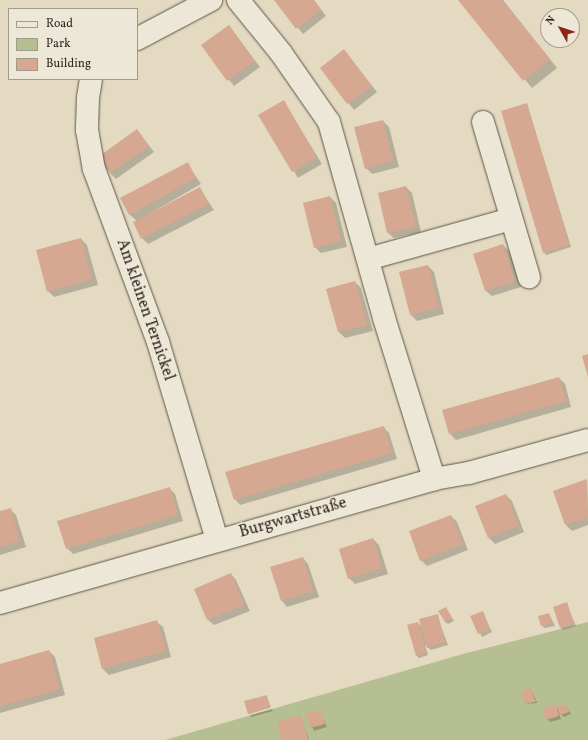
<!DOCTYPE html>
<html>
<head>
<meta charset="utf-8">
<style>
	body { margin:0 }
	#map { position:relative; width:588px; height:740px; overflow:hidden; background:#e3dac1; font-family:Vollkorn,serif }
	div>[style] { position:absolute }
	.green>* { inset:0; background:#b6bf91 }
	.shadow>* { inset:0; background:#0003 }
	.building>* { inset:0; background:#d6a891 }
	.roads { filter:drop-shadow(0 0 1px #5e5448) drop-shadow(0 0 1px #5e5448) }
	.minor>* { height:22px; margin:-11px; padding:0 11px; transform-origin:11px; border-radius:11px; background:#ede7d7 }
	span { translate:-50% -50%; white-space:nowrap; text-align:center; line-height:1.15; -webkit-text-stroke:3px #ede7d7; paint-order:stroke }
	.street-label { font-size:16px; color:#31271f }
	.legend { position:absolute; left:8px; top:8px; width:130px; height:72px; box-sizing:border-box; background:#ede7d7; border:1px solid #a29a8d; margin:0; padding:5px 7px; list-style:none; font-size:12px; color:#31271f }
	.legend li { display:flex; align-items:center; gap:8px; height:20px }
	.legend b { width:20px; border:1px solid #a29a8d }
	.north { position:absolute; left:540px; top:8px; width:40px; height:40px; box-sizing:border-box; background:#ede7d7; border:1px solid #a29a8d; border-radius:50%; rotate:309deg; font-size:11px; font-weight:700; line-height:16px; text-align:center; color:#31271f }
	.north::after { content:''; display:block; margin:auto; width:14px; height:18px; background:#8f2418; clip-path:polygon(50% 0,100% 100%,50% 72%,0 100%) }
</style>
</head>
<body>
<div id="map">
	<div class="green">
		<i style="clip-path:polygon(588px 622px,588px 740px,165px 740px,463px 654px)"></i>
	</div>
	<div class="shadow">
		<i style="clip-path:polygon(275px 0,314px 0,326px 16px,303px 34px)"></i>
		<i style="clip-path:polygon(459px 0,503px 0,557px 68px,532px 88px)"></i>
		<i style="clip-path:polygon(229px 26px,260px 67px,234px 86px,202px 45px)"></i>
		<i style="clip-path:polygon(344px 51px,377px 92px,354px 110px,321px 68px)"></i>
		<i style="clip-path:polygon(284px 102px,322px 164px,298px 178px,260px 115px)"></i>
		<i style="clip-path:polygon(527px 104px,571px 247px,546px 255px,544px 252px)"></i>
		<i style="clip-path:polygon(383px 121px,389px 127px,399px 167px,372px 174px,366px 168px)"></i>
		<i style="clip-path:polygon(137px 130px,154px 152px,116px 179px,110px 173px)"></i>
		<i style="clip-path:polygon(187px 163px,201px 184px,142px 218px,200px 189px,214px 210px,148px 244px,142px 238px,137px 221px,129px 214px)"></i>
		<i style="clip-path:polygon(406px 187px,412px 193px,421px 232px,394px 238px,388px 233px)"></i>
		<i style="clip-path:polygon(330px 197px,336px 203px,347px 247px,321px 253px,315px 247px)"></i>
		<i style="clip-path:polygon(81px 239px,87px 245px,98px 285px,54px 297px,48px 291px)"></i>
		<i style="clip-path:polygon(503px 245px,509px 251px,521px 287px,492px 296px,486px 291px)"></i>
		<i style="clip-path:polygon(428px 266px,434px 272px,444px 314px,417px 321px,411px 315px,400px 272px)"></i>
		<i style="clip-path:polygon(355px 282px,361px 288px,373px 331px,345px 338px,339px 332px,328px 289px)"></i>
		<i style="clip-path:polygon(559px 378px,565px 384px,571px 407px,456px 440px,450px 434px)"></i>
		<i style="clip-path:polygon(383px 427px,389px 433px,397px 459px,240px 505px,235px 499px)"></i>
		<i style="clip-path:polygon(587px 480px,588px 525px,572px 531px,566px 525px,554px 491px)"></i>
		<i style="clip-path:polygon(169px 488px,175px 494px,183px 521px,73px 554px,67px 548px)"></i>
		<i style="clip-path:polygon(506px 495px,512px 501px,524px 532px,495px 544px,489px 538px)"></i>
		<i style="clip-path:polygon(10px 509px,16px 515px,26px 547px,0 555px,0 513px)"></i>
		<i style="clip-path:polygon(451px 516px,457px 522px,468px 550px,427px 566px,421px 560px)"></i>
		<i style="clip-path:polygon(373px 539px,379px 545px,388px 574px,355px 584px,349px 578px)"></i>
		<i style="clip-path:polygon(303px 558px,308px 564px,319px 597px,287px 607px,282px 601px,271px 567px)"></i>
		<i style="clip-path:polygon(231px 574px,236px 580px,250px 611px,214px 625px,208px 620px)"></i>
		<i style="clip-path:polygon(566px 603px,576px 626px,563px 630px,560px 627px)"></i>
		<i style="clip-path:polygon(446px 608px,454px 621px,448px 624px,445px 622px)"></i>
		<i style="clip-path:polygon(482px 612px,492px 632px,482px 637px,472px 617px)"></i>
		<i style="clip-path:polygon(549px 614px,555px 626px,545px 628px,542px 626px)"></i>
		<i style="clip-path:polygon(437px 616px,448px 645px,431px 650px,425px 645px,428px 655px,419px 658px,416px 655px,418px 623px,423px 628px)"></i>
		<i style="clip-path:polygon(157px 622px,163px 627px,171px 657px,109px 675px,103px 669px,95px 639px)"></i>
		<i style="clip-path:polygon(49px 651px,55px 657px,65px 695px,0 713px,0 665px)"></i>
		<i style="clip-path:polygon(531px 689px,536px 700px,525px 704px,525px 703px)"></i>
		<i style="clip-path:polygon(266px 696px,271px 707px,249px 714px,245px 702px)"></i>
		<i style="clip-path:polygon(537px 701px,537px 703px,526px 704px)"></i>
		<i style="clip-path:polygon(566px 705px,571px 714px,564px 717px,559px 713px,561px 719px,550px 722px,547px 719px,555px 706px,557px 708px)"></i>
		<i style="clip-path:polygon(272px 709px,273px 711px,251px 717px,250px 715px)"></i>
		<i style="clip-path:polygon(320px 711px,327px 727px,314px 731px,307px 715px)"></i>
		<i style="clip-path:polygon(300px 716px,309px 740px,283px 740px)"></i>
	</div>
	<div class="building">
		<i style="clip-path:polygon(274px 0,314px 0,321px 10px,296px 29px)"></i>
		<i style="clip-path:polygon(458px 0,502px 0,550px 59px,523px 81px)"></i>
		<i style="clip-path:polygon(229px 25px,255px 61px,227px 81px,201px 45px)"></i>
		<i style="clip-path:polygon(344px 49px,372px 86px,347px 104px,320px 68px)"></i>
		<i style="clip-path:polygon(284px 100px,317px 158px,292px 172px,258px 115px)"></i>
		<i style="clip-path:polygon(527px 103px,569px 245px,543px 253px,501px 111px)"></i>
		<i style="clip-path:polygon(383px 120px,393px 161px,365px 169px,354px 127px)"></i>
		<i style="clip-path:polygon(137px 129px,149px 146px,110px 173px,98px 157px)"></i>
		<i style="clip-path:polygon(188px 162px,196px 178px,129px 215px,120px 198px)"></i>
		<i style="clip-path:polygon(406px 186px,416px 227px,387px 233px,378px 193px)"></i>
		<i style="clip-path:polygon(200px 187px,209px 204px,141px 239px,133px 222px)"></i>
		<i style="clip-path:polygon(330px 196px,341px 241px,314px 248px,303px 203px)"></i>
		<i style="clip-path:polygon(81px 238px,92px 279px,47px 292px,36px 250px)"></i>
		<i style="clip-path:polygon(503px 244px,515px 281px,485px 291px,473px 254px)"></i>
		<i style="clip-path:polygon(428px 265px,439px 308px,410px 315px,399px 272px)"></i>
		<i style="clip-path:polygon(355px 281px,367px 325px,338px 332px,326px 289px)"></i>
		<i style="clip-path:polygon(588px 354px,588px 377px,582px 356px)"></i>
		<i style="clip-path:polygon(559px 377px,566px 401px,449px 434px,442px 410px)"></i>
		<i style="clip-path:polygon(384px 426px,392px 453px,234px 500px,225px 472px)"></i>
		<i style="clip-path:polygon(587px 479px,588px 517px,565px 525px,553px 491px)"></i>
		<i style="clip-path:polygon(170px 487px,178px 515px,66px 549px,57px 521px)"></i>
		<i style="clip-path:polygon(506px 494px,519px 526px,488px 538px,475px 506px)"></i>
		<i style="clip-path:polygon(11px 508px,20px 541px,0 547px,0 511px)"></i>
		<i style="clip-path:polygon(451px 515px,463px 544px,420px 561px,409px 531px)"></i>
		<i style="clip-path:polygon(373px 538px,382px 568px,348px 579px,339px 549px)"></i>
		<i style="clip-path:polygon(303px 557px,313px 591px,281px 601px,270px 567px)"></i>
		<i style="clip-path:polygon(231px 573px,244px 605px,207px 620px,194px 589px)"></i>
		<i style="clip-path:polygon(567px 602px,574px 623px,560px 628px,553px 607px)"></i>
		<i style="clip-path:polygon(446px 607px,452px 618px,445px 622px,438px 611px)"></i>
		<i style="clip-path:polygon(483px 611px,490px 629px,478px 634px,470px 616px)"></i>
		<i style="clip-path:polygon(549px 613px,552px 623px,541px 626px,538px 616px)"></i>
		<i style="clip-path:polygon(438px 614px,445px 642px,427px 648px,419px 619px)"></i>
		<i style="clip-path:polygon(157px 620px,166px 651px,102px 669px,94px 638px)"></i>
		<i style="clip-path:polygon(418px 622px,426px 653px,416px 656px,407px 625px)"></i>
		<i style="clip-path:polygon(49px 650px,60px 689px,0 706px,0 664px)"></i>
		<i style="clip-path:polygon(531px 688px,535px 701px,524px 704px,521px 691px)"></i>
		<i style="clip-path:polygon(267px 695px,270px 708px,248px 714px,244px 701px)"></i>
		<i style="clip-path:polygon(566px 704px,569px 712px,560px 715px,557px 707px)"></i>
		<i style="clip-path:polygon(556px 705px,559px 716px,546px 720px,543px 708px)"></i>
		<i style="clip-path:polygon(321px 710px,325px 724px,310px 728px,306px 714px)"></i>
		<i style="clip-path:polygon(301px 715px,308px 740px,282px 740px,277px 722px)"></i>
	</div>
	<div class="roads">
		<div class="minor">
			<i style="left:238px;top:0;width:68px;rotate:50.9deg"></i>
			<i style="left:281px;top:53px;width:84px;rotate:55.2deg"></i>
			<i style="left:329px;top:122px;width:204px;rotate:74.3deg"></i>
			<i style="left:384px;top:318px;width:169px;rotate:72.7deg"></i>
			<i style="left:137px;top:39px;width:84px;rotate:-27.8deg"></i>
			<i style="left:91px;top:79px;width:19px;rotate:99deg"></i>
			<i style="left:88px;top:98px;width:32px;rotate:92deg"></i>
			<i style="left:87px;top:130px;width:40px;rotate:80deg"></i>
			<i style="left:94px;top:169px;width:184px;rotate:69.7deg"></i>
			<i style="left:158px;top:342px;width:207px;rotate:73.4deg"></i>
			<i style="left:483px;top:122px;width:162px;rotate:73.5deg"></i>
			<i style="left:368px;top:259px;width:148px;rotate:-15.6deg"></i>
			<i style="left:0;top:603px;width:451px;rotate:-15.9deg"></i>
			<i style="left:434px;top:479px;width:36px;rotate:-10deg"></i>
			<i style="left:469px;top:473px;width:123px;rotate:-15.5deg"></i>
		</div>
	</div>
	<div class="street-label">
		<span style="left:145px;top:310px;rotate:71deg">Am kleinen Ternickel</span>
		<span style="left:293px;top:518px;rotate:-16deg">Burgwartstraße</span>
	</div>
	<ul class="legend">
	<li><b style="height:5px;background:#ede7d7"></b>Road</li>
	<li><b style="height:11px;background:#b6bf91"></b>Park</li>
	<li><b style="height:11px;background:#d6a891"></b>Building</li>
	</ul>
	<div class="north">N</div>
</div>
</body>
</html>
